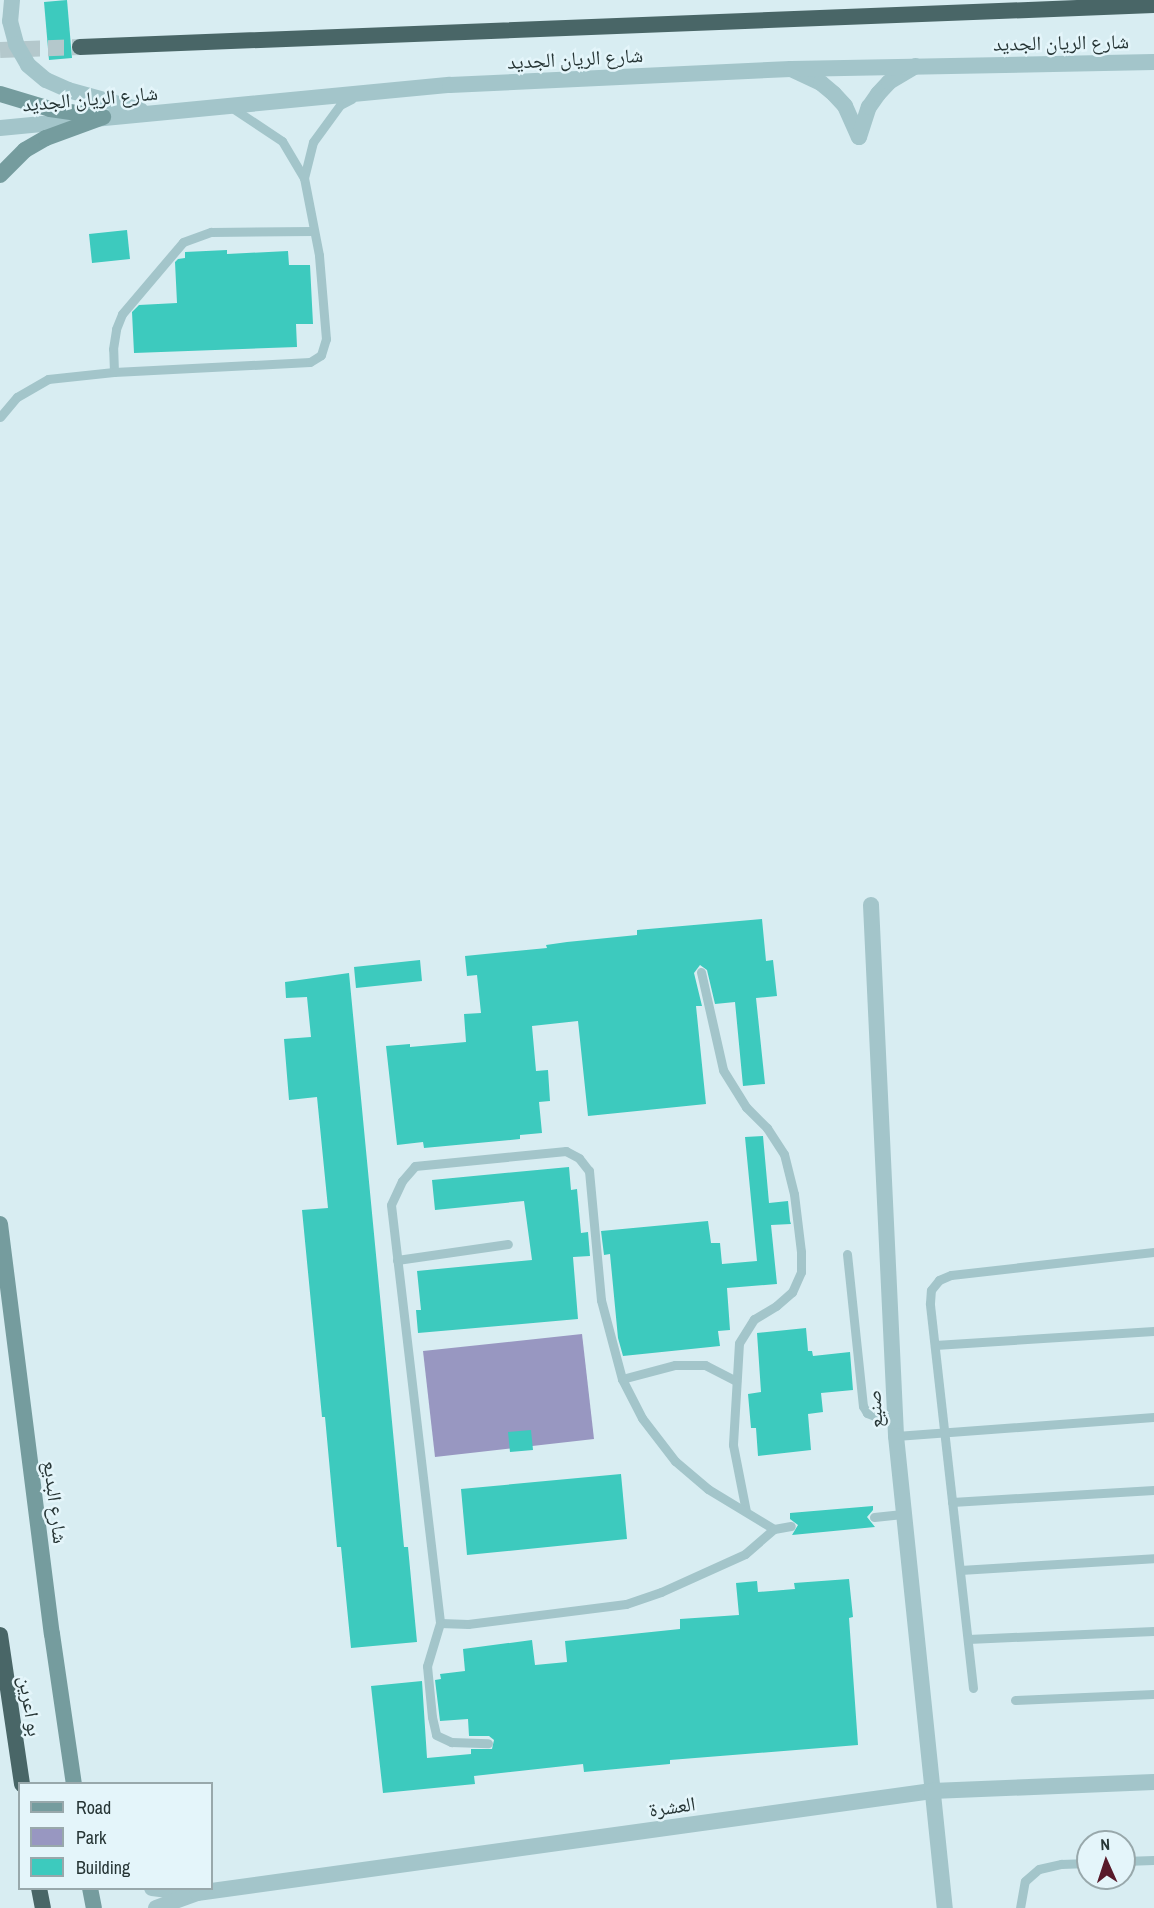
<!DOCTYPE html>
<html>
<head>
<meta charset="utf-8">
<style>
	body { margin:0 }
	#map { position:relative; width:1154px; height:1908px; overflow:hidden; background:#d8edf2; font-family:"Archivo Narrow","Noto Naskh Arabic",sans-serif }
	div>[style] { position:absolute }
	.green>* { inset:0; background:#9897c1 }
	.building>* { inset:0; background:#3dcabe }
	.trunk-tunnel>* { height:16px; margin-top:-8px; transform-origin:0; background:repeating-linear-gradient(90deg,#b4c8cc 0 16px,transparent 0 24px) }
	.service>* { height:9px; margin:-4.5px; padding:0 4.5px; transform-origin:4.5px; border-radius:4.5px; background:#a3c5ca }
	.minor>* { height:16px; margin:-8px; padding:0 8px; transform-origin:8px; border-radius:8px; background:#a3c5ca }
	.tertiary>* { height:16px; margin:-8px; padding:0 8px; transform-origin:8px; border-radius:8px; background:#a3c5ca }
	.secondary>* { height:16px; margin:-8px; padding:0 8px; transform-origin:8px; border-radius:8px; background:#759c9e }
	.trunk>* { height:16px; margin:-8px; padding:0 8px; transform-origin:8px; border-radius:8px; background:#496667 }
	span { translate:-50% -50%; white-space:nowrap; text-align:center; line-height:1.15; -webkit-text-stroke:5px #e4f5fa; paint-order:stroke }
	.street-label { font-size:20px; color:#263535 }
	.legend { position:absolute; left:18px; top:1782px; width:195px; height:108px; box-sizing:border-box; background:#e4f5fa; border:2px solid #98a8ab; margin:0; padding:8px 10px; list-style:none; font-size:18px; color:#263535 }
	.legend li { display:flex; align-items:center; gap:12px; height:30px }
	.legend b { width:30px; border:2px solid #98a8ab }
	.north { position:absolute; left:1076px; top:1830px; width:60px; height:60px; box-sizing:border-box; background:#e4f5fa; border:2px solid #98a8ab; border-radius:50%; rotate:357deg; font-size:16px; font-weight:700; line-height:24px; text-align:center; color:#263535 }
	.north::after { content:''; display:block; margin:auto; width:21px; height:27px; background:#581a2a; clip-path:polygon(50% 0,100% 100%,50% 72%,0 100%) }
</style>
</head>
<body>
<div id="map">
	<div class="green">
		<i style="clip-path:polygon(582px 1334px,594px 1439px,435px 1457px,423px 1351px)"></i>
	</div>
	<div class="building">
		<i style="clip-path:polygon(67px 0,72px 58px,49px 60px,44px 2px)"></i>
		<i style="clip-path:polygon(127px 230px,130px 259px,92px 263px,89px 234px)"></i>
		<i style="clip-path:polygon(227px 250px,227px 254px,288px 251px,289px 265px,310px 265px,313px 324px,296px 324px,297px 347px,134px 353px,132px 312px,139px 305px,177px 303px,175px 262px,178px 259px,185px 258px,185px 252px)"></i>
		<i style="clip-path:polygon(762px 919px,766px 961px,773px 960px,777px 996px,756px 998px,765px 1084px,743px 1086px,735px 1002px,715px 1004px,707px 970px,700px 965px,694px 973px,702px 1006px,696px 1006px,706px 1104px,588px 1116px,578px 1021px,532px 1026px,536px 1071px,548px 1070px,550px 1101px,539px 1102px,542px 1133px,520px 1135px,520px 1139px,424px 1148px,423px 1142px,397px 1145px,386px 1046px,410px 1044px,410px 1047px,466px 1042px,464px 1014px,481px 1013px,477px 975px,467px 976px,465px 956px,547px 948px,546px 945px,567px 942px,637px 935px,637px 930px)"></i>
		<i style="clip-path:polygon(420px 960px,422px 981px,356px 988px,354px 967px)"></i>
		<i style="clip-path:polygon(349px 973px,404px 1547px,408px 1547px,417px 1642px,351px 1648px,341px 1547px,337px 1547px,325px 1417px,322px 1417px,302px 1210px,328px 1208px,317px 1097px,289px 1100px,284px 1039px,311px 1037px,307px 997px,286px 998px,285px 982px)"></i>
		<i style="clip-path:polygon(763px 1136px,769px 1203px,788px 1201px,790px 1221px,791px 1224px,771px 1225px,777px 1284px,727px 1288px,730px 1330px,718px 1331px,720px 1346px,623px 1356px,618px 1338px,610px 1254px,604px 1255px,601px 1231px,708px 1221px,711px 1243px,720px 1243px,722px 1264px,757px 1261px,745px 1137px)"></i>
		<i style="clip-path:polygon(569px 1167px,571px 1190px,577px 1189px,581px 1233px,588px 1232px,590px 1256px,573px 1257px,578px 1319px,418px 1333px,416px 1310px,421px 1310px,417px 1271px,532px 1260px,524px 1201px,435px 1210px,432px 1180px)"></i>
		<i style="clip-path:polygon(806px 1328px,808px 1351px,812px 1351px,813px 1356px,850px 1352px,853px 1390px,821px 1393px,823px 1412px,808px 1414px,811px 1450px,758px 1456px,756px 1428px,751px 1428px,748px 1394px,761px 1392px,757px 1333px)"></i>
		<i style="clip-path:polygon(531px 1430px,533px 1450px,510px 1452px,508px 1432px)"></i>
		<i style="clip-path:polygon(621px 1474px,627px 1539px,467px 1555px,461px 1489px)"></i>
		<i style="clip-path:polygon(873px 1506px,873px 1510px,867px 1517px,875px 1527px,792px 1535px,798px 1525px,790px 1519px,790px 1513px)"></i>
		<i style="clip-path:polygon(849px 1579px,853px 1617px,849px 1618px,858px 1745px,670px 1760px,670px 1764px,584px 1772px,583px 1764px,474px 1776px,475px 1784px,383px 1793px,371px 1686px,422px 1681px,427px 1758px,471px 1754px,471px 1749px,492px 1749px,494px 1740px,489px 1736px,469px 1736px,468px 1719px,440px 1721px,435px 1680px,441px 1679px,440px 1674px,465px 1671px,463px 1649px,532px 1640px,535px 1665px,567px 1662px,565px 1641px,680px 1629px,680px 1619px,739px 1615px,736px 1583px,757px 1581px,758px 1592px,795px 1589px,794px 1583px)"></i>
	</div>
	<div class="trunk-tunnel">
		<i style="left:0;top:50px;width:80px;rotate:-2.1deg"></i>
	</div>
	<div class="service">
		<i style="left:304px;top:178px;width:37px;rotate:-76deg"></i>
		<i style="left:313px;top:142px;width:46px;rotate:-53.9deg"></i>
		<i style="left:340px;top:105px;width:13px;rotate:-27deg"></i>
		<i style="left:114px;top:372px;width:23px;rotate:-92deg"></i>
		<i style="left:113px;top:349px;width:20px;rotate:-81deg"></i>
		<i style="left:116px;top:329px;width:16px;rotate:-68deg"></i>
		<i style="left:122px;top:314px;width:94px;rotate:-49.7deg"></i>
		<i style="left:183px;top:242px;width:30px;rotate:-20deg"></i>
		<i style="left:211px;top:232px;width:102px;rotate:-0.6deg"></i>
		<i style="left:0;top:417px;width:26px;rotate:-50deg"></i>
		<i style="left:17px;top:397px;width:36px;rotate:-30deg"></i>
		<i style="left:48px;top:379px;width:66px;rotate:-6.1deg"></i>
		<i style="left:114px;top:372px;width:196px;rotate:-2.9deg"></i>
		<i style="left:310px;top:362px;width:13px;rotate:-32deg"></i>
		<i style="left:321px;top:355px;width:17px;rotate:-73deg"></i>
		<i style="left:326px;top:339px;width:84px;rotate:-94.8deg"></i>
		<i style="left:319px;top:255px;width:78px;rotate:-101deg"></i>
		<i style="left:304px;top:178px;width:43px;rotate:-120.7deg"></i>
		<i style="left:282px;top:141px;width:61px;rotate:-146.3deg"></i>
		<i style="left:701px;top:972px;width:100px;rotate:77.3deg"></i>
		<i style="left:723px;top:1070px;width:44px;rotate:58.1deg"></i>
		<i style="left:746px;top:1107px;width:30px;rotate:45deg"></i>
		<i style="left:767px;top:1128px;width:31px;rotate:57deg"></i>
		<i style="left:784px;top:1154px;width:41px;rotate:76deg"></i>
		<i style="left:794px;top:1194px;width:58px;rotate:83.1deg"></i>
		<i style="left:801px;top:1252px;width:20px;rotate:90deg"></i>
		<i style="left:801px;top:1272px;width:22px;rotate:114deg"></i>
		<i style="left:792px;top:1292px;width:21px;rotate:139deg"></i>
		<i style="left:776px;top:1306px;width:26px;rotate:149deg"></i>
		<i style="left:754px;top:1319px;width:28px;rotate:122deg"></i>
		<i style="left:739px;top:1343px;width:102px;rotate:93.4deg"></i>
		<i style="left:733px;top:1445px;width:67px;rotate:78.9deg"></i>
		<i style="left:847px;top:1254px;width:153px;rotate:84deg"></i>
		<i style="left:863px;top:1406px;width:8px;rotate:60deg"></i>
		<i style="left:867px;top:1413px;width:9px;rotate:21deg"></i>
		<i style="left:875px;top:1416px;width:20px;rotate:6deg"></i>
		<i style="left:397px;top:1260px;width:112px;rotate:-8.2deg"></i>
		<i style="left:935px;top:1345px;width:219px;rotate:-3.7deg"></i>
		<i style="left:622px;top:1379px;width:55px;rotate:-14.8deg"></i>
		<i style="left:675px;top:1365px;width:30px"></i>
		<i style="left:705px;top:1365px;width:35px;rotate:27deg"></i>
		<i style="left:896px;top:1436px;width:259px;rotate:-4.2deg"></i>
		<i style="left:952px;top:1502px;width:202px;rotate:-3.4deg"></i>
		<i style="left:874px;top:1517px;width:31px;rotate:-6deg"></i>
		<i style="left:774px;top:1529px;width:77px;rotate:-148.8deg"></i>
		<i style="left:708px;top:1489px;width:43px;rotate:-139.7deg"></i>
		<i style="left:675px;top:1461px;width:54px;rotate:-127.5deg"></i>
		<i style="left:642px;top:1418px;width:44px;rotate:-117.1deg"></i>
		<i style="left:622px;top:1379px;width:82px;rotate:-104.9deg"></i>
		<i style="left:601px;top:1300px;width:130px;rotate:-95.3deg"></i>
		<i style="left:589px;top:1171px;width:16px;rotate:-128deg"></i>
		<i style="left:579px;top:1158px;width:15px;rotate:-152deg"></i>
		<i style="left:566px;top:1151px;width:152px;rotate:174.3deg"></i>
		<i style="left:415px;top:1166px;width:20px;rotate:131deg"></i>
		<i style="left:402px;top:1181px;width:26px;rotate:115deg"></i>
		<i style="left:391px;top:1205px;width:421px;rotate:83.3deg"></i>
		<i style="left:440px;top:1623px;width:28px;rotate:2deg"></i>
		<i style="left:468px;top:1624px;width:159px;rotate:-7.2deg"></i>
		<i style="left:626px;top:1604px;width:37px;rotate:-19deg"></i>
		<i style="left:661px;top:1592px;width:92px;rotate:-24.3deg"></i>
		<i style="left:745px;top:1554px;width:38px;rotate:-41deg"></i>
		<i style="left:774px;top:1529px;width:17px;rotate:-10deg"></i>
		<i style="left:960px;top:1570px;width:194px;rotate:-3.5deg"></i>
		<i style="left:440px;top:1623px;width:45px;rotate:106.8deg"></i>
		<i style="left:427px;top:1666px;width:51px;rotate:84.4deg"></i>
		<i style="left:432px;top:1717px;width:18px;rotate:77deg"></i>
		<i style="left:436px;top:1735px;width:17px;rotate:25deg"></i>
		<i style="left:451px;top:1742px;width:37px;rotate:2deg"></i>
		<i style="left:968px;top:1639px;width:186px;rotate:-2.5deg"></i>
		<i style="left:973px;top:1688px;width:387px;rotate:-96.4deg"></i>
		<i style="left:930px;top:1303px;width:13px;rotate:-86deg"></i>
		<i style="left:931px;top:1290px;width:13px;rotate:-51deg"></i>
		<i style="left:939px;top:1280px;width:13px;rotate:-23deg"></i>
		<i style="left:951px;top:1275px;width:204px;rotate:-6.5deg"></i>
		<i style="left:1015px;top:1700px;width:139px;rotate:-2.5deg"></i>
		<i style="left:1124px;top:1861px;width:30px;rotate:-2deg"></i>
		<i style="left:1020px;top:1908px;width:27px;rotate:-80deg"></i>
		<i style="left:1025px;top:1881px;width:18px;rotate:-41deg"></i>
		<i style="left:1039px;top:1869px;width:23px;rotate:-13deg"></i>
		<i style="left:1061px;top:1864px;width:27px;rotate:-2deg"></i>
	</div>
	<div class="minor">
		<i style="left:791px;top:69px;width:33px;rotate:25deg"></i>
		<i style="left:821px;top:83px;width:17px;rotate:40deg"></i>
		<i style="left:834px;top:94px;width:16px;rotate:47deg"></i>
		<i style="left:845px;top:106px;width:34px;rotate:66deg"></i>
		<i style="left:859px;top:137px;width:32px;rotate:-72deg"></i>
		<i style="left:869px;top:107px;width:16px;rotate:-55deg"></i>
		<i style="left:878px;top:94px;width:16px;rotate:-47deg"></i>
		<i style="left:889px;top:82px;width:31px;rotate:-31deg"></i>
		<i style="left:871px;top:905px;width:532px;rotate:87.3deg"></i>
		<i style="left:896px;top:1436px;width:475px;rotate:84.1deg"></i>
		<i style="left:152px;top:1888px;width:35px;rotate:7deg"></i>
		<i style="left:156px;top:1908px;width:44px;rotate:-20.1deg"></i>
		<i style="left:197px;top:1893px;width:742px;rotate:-7.9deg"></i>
		<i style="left:932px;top:1791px;width:222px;rotate:-2.3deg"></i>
	</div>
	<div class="tertiary">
		<i style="left:12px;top:0;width:21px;rotate:95deg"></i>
		<i style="left:10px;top:21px;width:24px;rotate:75deg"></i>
		<i style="left:16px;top:44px;width:24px;rotate:60deg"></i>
		<i style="left:28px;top:65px;width:23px;rotate:40deg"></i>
		<i style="left:46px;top:80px;width:24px;rotate:24deg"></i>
		<i style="left:68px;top:90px;width:75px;rotate:15.5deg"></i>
		<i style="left:0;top:128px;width:452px;rotate:-5.5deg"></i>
		<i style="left:450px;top:85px;width:341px;rotate:-2.7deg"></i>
		<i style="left:791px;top:69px;width:363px;rotate:-1.1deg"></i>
	</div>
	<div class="secondary">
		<i style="left:0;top:94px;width:52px;rotate:16.7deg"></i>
		<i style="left:50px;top:109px;width:49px;rotate:8.3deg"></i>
		<i style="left:0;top:175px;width:35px;rotate:-45deg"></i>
		<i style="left:25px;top:150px;width:24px;rotate:-30deg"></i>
		<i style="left:46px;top:138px;width:61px;rotate:-20.2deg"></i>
		<i style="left:0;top:1224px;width:413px;rotate:82.8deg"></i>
		<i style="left:52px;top:1634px;width:152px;rotate:81.7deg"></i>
		<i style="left:90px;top:1888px;width:20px;rotate:79deg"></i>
	</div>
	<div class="trunk">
		<i style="left:80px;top:47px;width:1075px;rotate:-2.24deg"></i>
		<i style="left:0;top:1635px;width:151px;rotate:81.6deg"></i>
		<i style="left:39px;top:1888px;width:20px;rotate:79deg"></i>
	</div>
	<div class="street-label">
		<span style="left:1061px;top:42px;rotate:-1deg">شارع الريان الجديد</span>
		<span style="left:575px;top:58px;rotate:-3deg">شارع الريان الجديد</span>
		<span style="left:90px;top:98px;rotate:-5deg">شارع الريان الجديد</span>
		<span style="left:874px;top:1409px;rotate:-93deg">صنيع</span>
		<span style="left:56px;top:1502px;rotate:83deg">شارع البديع</span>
		<span style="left:31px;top:1706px;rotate:81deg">بو اعرين</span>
		<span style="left:672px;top:1806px;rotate:-8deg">العشرة</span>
	</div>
	<ul class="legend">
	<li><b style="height:8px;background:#759c9e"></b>Road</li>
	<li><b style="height:16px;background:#9897c1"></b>Park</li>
	<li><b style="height:16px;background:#3dcabe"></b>Building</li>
	</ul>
	<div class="north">N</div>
</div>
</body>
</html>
